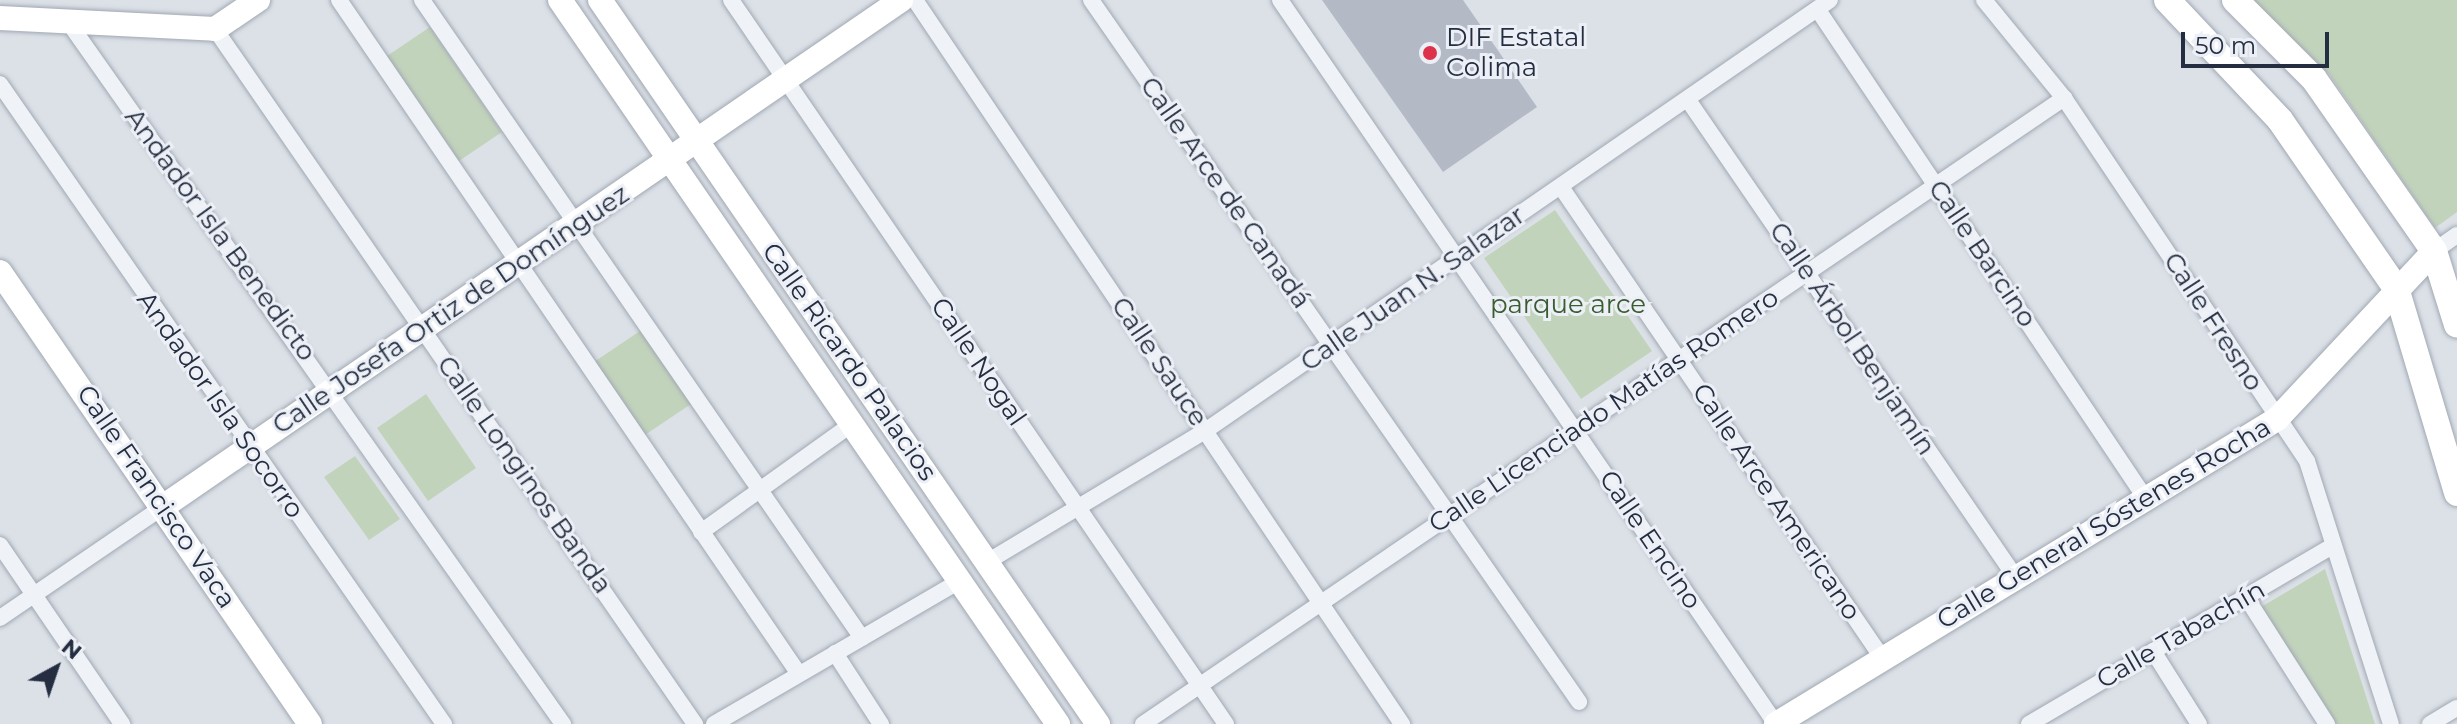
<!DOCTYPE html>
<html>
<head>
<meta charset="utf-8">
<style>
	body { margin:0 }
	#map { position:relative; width:2457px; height:724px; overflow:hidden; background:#dce1e8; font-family:Montserrat,sans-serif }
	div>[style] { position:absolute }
	.green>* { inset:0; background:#c2d3bc }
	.building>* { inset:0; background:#b3bac5 }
	.roads { filter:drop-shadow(0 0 2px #a1a8b2) drop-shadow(0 0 2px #a1a8b2) }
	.street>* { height:16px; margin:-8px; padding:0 8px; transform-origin:8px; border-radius:8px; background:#eff2f6 }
	.secondary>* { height:24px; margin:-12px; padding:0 12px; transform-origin:12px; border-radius:12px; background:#fff }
	.primary>* { height:26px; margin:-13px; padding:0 13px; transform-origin:13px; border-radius:13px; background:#fff }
	.dots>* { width:22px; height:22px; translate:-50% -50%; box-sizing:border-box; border:4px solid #ecf0f6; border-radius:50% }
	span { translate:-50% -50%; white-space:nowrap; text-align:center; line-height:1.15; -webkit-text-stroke:6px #ecf0f6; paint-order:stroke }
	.poi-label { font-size:26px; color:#242e40 }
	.left { translate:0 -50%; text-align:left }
	.street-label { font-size:26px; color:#242e40 }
	.park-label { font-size:26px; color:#395d30 }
	.north { position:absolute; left:16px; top:628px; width:80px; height:80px; -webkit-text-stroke:6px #ecf0f6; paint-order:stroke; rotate:40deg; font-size:22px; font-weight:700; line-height:32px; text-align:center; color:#242e40 }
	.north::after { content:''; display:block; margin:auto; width:28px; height:36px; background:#242e40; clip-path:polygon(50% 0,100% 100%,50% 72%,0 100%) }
	.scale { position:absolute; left:2181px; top:32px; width:148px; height:36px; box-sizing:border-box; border:4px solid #242e40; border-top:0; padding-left:10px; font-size:24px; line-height:28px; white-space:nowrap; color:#242e40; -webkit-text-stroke:6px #ecf0f6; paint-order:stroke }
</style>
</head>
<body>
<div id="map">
	<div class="green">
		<i style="clip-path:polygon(2253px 0,2457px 0,2457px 212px,2435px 228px,2329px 74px)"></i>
		<i style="clip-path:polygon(430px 27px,502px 132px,459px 161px,387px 56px)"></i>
		<i style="clip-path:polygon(1555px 210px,1652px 351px,1581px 399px,1484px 258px)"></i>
		<i style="clip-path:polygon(640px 331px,691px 404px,642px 437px,591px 364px)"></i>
		<i style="clip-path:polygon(426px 394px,476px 468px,428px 501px,377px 428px)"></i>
		<i style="clip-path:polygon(355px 456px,400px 519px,369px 540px,324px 477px)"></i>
		<i style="clip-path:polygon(2325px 569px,2375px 724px,2336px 724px,2261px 607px)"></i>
	</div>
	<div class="building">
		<i style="clip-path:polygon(1322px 0,1463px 0,1537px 107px,1443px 172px)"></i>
	</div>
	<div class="roads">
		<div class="street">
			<i style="left:339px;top:0;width:816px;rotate:55.69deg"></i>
			<i style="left:422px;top:0;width:775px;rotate:55.41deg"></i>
			<i style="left:731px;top:0;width:877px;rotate:55.64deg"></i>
			<i style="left:915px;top:0;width:873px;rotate:56.07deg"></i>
			<i style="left:1091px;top:0;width:855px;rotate:55.19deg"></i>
			<i style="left:1280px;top:0;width:878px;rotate:55.59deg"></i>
			<i style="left:1984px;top:0;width:127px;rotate:50.8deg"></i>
			<i style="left:2064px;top:98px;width:437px;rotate:56.2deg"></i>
			<i style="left:2307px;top:461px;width:276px;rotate:72.3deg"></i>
			<i style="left:1818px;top:10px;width:589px;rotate:56.15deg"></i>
			<i style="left:69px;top:23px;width:858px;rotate:54.83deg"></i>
			<i style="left:215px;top:29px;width:845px;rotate:55.37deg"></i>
			<i style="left:0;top:84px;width:779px;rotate:55.25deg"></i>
			<i style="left:1688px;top:100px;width:580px;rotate:55.54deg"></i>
			<i style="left:1561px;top:187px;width:571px;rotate:55.7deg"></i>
			<i style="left:2434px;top:251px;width:28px;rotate:-35deg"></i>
			<i style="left:701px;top:532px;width:186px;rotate:-35.6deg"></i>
			<i style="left:0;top:545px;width:217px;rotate:55.7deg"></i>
			<i style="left:987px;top:562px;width:254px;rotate:-31deg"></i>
			<i style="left:1205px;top:431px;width:759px;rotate:-34.59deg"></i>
			<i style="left:2246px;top:597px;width:151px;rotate:57.5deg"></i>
			<i style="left:0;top:618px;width:199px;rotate:-34.3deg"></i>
			<i style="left:2153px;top:651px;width:86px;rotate:57.8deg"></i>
			<i style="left:835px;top:653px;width:85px;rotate:57.1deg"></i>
			<i style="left:714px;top:724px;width:285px;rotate:-30.2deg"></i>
			<i style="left:1143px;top:724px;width:1114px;rotate:-34.2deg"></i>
			<i style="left:2029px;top:724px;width:352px;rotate:-30.4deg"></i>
			<i style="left:2430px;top:724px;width:31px;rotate:-31deg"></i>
		</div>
		<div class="secondary">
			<i style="left:560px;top:0;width:879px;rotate:55.48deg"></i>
			<i style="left:600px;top:0;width:879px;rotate:55.48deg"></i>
			<i style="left:0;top:18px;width:215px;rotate:2.9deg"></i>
			<i style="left:215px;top:29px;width:52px;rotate:-34deg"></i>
			<i style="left:0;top:272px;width:548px;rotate:55.56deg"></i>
			<i style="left:164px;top:506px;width:894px;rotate:-34.47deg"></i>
			<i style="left:1776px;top:724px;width:587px;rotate:-31.33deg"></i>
			<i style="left:2277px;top:419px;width:230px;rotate:-46.9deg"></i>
		</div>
		<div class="primary">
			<i style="left:2167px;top:0;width:165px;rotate:46.7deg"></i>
			<i style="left:2280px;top:120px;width:204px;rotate:55.4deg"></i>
			<i style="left:2396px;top:288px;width:214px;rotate:73.4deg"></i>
			<i style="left:2235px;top:0;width:112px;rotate:45deg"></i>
			<i style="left:2314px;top:79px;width:210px;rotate:55.1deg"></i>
			<i style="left:2434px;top:251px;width:77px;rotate:72.7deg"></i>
		</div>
	</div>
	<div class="dots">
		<i style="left:1430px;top:53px;background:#dc324b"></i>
	</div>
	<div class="poi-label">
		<span class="left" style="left:1446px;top:53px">DIF Estatal<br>Colima</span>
	</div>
	<div class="street-label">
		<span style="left:1225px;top:193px;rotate:55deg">Calle Arce de Canadá</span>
		<span style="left:220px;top:235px;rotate:54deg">Andador Isla Benedicto</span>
		<span style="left:1982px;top:254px;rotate:56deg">Calle Barcino</span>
		<span style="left:1413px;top:289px;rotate:-35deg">Calle Juan N. Salazar</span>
		<span style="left:451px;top:310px;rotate:-34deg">Calle Josefa Ortiz de Domínguez</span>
		<span style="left:2213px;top:322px;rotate:57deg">Calle Fresno</span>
		<span style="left:1852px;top:339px;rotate:56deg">Calle Árbol Benjamín</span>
		<span style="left:849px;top:362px;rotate:55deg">Calle Ricardo Palacios</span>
		<span style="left:978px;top:362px;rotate:56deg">Calle Nogal</span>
		<span style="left:1159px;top:362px;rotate:56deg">Calle Sauce</span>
		<span style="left:220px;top:405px;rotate:55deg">Andador Isla Socorro</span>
		<span style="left:1604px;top:411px;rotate:-34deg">Calle Licenciado Matías Romero</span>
		<span style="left:524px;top:475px;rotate:55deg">Calle Longinos Banda</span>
		<span style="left:156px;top:497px;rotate:56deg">Calle Francisco Vaca</span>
		<span style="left:1776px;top:502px;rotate:56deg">Calle Arce Americano</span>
		<span style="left:2104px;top:524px;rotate:-31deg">Calle General Sóstenes Rocha</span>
		<span style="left:1650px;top:540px;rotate:56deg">Calle Encino</span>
		<span style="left:2181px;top:635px;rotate:-30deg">Calle Tabachín</span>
	</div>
	<div class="park-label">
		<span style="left:1568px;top:305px">parque arce</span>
	</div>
	<div class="north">N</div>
	<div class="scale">50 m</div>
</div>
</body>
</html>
